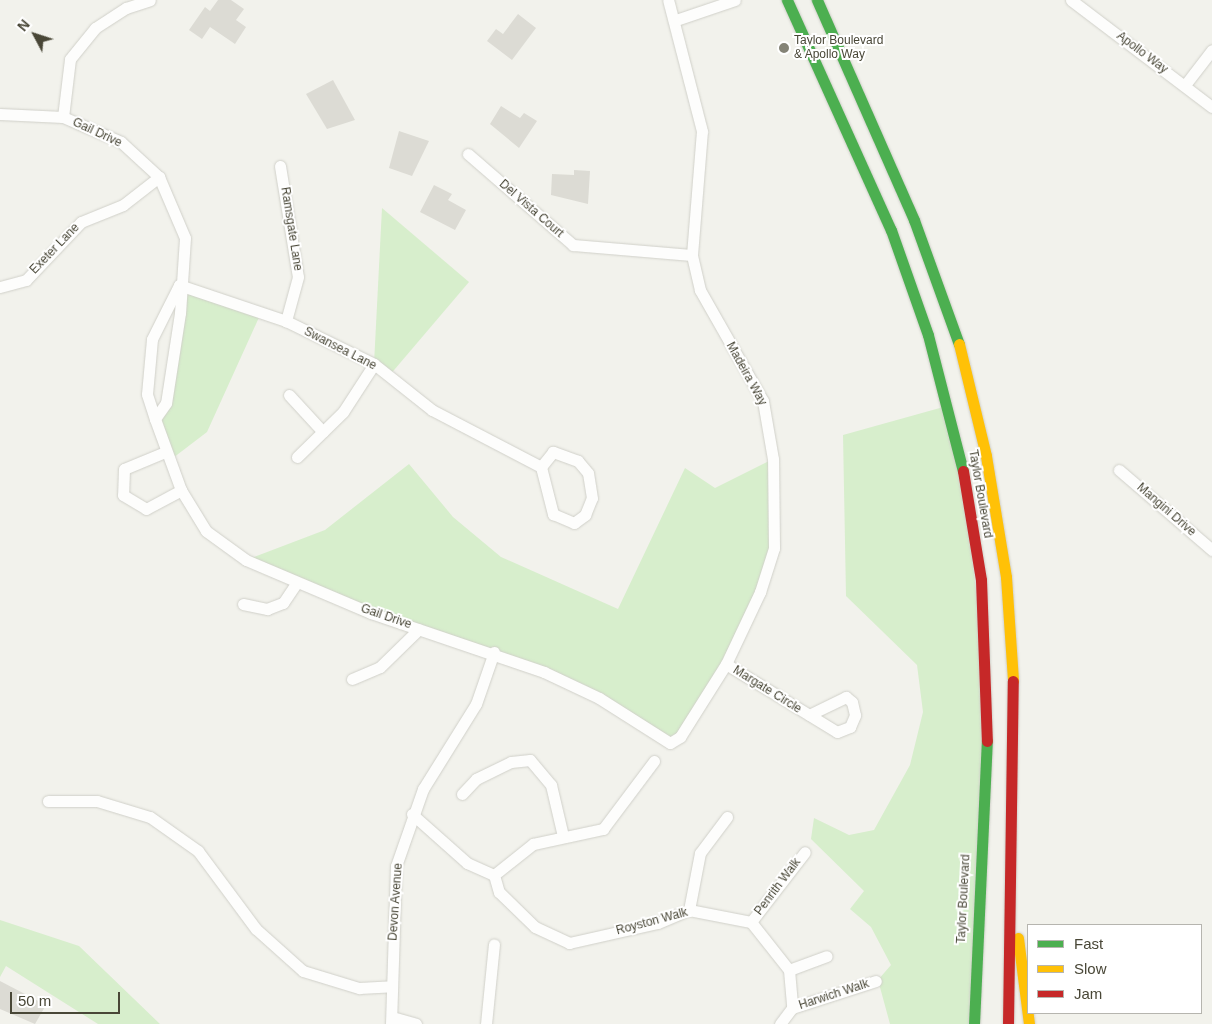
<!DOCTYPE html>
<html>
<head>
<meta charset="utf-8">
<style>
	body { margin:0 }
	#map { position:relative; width:1212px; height:1024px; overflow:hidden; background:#f2f2ec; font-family:Helvetica,sans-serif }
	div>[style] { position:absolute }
	.green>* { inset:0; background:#d7eecc }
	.building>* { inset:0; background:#dcdbd4 }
	.roads { filter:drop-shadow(0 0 1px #d0d0c9) drop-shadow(0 0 1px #d0d0c9) }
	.street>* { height:11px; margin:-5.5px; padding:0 5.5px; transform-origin:5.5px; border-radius:5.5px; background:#fdfdfc }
	.fast>* { height:11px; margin:-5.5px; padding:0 5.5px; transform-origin:5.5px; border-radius:5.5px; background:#4caf50 }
	.slow>* { height:11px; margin:-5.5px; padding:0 5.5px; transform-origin:5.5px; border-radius:5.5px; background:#ffc107 }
	.jam>* { height:11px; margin:-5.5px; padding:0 5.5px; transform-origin:5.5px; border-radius:5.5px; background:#c62828 }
	.dots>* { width:14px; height:14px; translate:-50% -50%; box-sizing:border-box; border:2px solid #fff; border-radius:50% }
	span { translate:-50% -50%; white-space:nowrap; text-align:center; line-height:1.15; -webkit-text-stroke:4px #fff; paint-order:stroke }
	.poi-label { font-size:12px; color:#494737 }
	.left { translate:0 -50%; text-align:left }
	.street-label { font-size:12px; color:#494737 }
	.legend { position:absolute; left:1027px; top:924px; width:175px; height:90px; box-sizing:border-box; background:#fff; border:1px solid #b6b5af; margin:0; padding:6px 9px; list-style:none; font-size:15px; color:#494737 }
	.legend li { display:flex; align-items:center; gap:10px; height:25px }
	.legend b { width:25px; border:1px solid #b6b5af }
	.north { position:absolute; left:10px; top:10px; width:50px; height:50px; -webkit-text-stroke:4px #fff; paint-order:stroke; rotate:310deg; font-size:14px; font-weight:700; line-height:20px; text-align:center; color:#494737 }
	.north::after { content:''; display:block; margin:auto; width:18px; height:22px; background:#494737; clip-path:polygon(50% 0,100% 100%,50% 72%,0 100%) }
	.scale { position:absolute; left:10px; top:992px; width:110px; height:22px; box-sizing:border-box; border:2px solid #494737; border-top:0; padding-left:6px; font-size:15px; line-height:18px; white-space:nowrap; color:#494737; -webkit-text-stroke:4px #fff; paint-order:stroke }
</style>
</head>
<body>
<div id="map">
	<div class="green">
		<i style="clip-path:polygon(382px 208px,469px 282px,389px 376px,374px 364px)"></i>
		<i style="clip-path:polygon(179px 285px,261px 313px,207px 432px,169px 461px,155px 419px,166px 403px)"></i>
		<i style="clip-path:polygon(947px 406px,961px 461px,989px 704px,974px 1024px,890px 1024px,878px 980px,891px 965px,871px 927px,850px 909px,864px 891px,811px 839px,814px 818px,849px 835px,874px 830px,910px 765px,923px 712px,917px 665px,846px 596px,843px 435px)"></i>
		<i style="clip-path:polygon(773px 459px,774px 548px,726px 664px,670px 743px,599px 698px,246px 560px,325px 530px,409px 464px,453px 517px,501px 557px,618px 609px,685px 468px,715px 488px)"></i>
		<i style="clip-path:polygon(0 920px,79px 946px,160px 1024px,98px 1024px,6px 966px,0 977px)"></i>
	</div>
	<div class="building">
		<i style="clip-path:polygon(218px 0,231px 0,244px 9px,236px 20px,246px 27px,235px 44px,210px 27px,202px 39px,189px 30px,205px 7px,210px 11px)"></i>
		<i style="clip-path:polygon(518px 14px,536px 28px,512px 60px,487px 41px,496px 29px,503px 34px)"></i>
		<i style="clip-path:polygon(333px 80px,355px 120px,327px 129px,306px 94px)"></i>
		<i style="clip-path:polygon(501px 106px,520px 118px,524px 113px,537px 121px,519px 148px,490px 124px)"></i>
		<i style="clip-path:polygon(399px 131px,429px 141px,412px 176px,389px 168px)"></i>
		<i style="clip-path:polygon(574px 170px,590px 171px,588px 204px,551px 195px,552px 174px,574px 175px)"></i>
		<i style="clip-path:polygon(434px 185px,452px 194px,448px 200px,466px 210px,455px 230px,420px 212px)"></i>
		<i style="clip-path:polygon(0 981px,46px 1005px,35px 1024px,0 1009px)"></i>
	</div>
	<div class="roads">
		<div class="street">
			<i style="left:1071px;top:0;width:177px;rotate:37.2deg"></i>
			<i style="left:676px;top:20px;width:62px;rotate:-18.7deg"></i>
			<i style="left:1185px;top:85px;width:44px;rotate:-52.4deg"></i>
			<i style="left:0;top:114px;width:63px;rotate:2.7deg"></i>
			<i style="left:63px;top:117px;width:63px;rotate:23.3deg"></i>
			<i style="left:121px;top:142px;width:52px;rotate:42.6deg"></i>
			<i style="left:159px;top:177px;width:66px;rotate:66.9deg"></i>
			<i style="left:185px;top:238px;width:75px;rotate:93.8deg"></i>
			<i style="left:180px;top:313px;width:91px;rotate:98.8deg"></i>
			<i style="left:166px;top:403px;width:19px;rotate:125deg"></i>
			<i style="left:155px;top:419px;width:26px;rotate:-108deg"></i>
			<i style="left:147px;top:394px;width:55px;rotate:-84.8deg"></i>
			<i style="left:152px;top:339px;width:60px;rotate:-63.4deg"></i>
			<i style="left:63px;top:117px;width:58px;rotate:-83.1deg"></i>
			<i style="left:70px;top:59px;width:40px;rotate:-51deg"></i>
			<i style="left:95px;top:28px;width:37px;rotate:-33deg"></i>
			<i style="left:126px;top:8px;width:25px;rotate:-18deg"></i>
			<i style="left:468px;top:154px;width:139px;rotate:40.9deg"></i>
			<i style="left:573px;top:245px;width:119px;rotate:4.8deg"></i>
			<i style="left:280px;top:166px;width:112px;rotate:80.8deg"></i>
			<i style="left:298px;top:277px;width:46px;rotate:105.3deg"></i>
			<i style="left:179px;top:285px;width:113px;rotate:18.6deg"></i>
			<i style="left:286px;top:321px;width:98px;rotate:26deg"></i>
			<i style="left:374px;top:364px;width:74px;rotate:38.4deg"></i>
			<i style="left:432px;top:410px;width:123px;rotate:27.6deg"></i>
			<i style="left:541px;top:467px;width:49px;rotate:75.7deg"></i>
			<i style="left:553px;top:514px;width:23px;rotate:23deg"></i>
			<i style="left:574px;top:523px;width:14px;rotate:-36deg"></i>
			<i style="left:585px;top:515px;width:18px;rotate:-68deg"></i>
			<i style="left:592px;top:498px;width:25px;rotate:-99deg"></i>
			<i style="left:588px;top:473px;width:16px;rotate:-130deg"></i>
			<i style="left:578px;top:461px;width:27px;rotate:-160deg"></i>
			<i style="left:553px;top:452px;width:19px;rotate:129deg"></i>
			<i style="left:0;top:287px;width:27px;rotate:-15deg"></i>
			<i style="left:26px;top:280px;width:80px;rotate:-46.5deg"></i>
			<i style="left:81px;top:222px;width:45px;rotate:-22deg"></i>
			<i style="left:123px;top:205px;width:46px;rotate:-37.9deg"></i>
			<i style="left:289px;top:395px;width:50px;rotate:47.4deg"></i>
			<i style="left:155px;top:419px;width:76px;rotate:69.9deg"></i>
			<i style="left:181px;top:490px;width:48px;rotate:58.6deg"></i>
			<i style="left:206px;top:531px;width:49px;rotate:35.9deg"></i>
			<i style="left:246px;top:560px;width:136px;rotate:23deg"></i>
			<i style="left:371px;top:613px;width:183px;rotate:18.8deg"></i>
			<i style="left:544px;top:672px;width:61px;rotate:25.3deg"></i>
			<i style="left:599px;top:698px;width:84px;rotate:32.4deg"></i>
			<i style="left:670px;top:743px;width:12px;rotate:-31deg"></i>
			<i style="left:680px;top:737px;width:86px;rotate:-57.8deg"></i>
			<i style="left:726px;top:664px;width:80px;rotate:-64.7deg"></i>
			<i style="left:760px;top:592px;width:46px;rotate:-72.3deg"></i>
			<i style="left:774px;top:548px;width:89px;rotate:-90.6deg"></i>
			<i style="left:773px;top:459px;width:59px;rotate:-99.8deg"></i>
			<i style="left:763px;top:401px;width:128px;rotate:-119.6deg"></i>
			<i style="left:700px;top:290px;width:36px;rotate:-103deg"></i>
			<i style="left:692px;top:255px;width:124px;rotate:-85.4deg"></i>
			<i style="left:702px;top:131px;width:135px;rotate:-104.5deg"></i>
			<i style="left:165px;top:452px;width:44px;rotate:157.5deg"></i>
			<i style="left:124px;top:469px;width:26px;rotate:92deg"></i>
			<i style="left:123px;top:495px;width:27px;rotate:31deg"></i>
			<i style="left:146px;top:509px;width:40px;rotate:-28deg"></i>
			<i style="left:297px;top:457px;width:64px;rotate:-44.4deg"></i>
			<i style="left:343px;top:412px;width:57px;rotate:-57.1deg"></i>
			<i style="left:1119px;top:470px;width:123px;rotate:40.7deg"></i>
			<i style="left:243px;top:604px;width:25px;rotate:12deg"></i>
			<i style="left:267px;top:609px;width:17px;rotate:-21deg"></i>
			<i style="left:283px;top:603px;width:23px;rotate:-56deg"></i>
			<i style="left:726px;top:664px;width:130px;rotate:31.5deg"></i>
			<i style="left:837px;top:732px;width:14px;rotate:-21deg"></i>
			<i style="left:850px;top:727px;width:13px;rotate:-67deg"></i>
			<i style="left:855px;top:715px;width:13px;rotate:-103deg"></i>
			<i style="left:852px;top:702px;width:8px;rotate:-140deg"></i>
			<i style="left:846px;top:697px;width:41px;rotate:154.1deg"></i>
			<i style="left:352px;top:679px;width:30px;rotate:-23deg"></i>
			<i style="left:380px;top:667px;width:54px;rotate:-44.3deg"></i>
			<i style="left:462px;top:794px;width:21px;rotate:-47deg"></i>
			<i style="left:476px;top:779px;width:39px;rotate:-26deg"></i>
			<i style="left:511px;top:762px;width:19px;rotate:-6deg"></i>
			<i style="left:530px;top:760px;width:33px;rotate:50deg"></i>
			<i style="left:551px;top:785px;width:52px;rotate:76.8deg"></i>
			<i style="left:48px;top:801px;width:49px"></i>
			<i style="left:97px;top:801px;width:55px;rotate:16.8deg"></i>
			<i style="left:150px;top:817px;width:59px;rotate:35.3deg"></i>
			<i style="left:198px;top:851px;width:97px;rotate:53.4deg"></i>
			<i style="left:256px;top:929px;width:63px;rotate:41.8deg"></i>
			<i style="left:303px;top:971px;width:59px;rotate:16.9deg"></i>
			<i style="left:359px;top:988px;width:33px;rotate:-3deg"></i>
			<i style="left:412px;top:814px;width:74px;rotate:41.7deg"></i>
			<i style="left:467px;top:863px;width:30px;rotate:24deg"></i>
			<i style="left:494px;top:875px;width:50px;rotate:-38.5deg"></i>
			<i style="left:533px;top:844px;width:72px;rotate:-12.1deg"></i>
			<i style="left:603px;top:829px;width:85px;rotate:-53.1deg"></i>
			<i style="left:494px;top:875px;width:18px;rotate:74deg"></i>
			<i style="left:499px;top:892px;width:50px;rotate:44.2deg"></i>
			<i style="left:535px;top:927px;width:38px;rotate:25deg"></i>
			<i style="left:569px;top:943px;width:91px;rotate:-12.7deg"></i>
			<i style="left:658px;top:923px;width:34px;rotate:-23deg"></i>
			<i style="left:689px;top:910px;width:63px;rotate:11deg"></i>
			<i style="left:751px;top:922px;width:61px;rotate:51.6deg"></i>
			<i style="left:789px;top:970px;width:38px;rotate:85deg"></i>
			<i style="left:792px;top:1008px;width:20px;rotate:127deg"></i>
			<i style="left:689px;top:910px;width:58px;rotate:-79.1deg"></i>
			<i style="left:700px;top:853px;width:45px;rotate:-53.1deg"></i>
			<i style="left:751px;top:922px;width:88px;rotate:-52.4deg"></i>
			<i style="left:789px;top:970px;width:40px;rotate:-20.2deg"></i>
			<i style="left:792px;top:1008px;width:88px;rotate:-17.8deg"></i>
			<i style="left:392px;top:1017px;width:25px;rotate:16deg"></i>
			<i style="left:391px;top:1024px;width:158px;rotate:-88.2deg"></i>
			<i style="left:396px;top:866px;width:82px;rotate:-70.7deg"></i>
			<i style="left:423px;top:789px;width:100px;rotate:-58.1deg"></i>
			<i style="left:476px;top:704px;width:55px;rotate:-70.9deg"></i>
			<i style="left:486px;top:1024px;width:80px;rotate:-84.3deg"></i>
		</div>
		<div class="fast">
			<i style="left:787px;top:0;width:252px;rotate:65.7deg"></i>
			<i style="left:891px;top:230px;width:111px;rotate:70.6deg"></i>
			<i style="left:928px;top:335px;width:140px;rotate:75.6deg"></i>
			<i style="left:817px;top:0;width:240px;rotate:66.2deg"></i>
			<i style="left:914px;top:220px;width:132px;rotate:70.1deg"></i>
			<i style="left:974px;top:1024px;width:283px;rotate:-87.4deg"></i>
		</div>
		<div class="slow">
			<i style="left:959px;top:344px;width:115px;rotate:76.4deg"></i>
			<i style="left:986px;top:456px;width:123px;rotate:80.6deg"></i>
			<i style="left:1006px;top:577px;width:104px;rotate:86.1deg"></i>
			<i style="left:1018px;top:938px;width:87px;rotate:82.7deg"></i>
		</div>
		<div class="jam">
			<i style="left:963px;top:471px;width:110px;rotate:80.6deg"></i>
			<i style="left:981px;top:580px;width:161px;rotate:87.9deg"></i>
			<i style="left:1008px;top:1024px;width:343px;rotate:-89.2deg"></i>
		</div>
	</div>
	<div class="dots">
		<i style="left:784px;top:48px;background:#848376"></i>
	</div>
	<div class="poi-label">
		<span class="left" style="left:794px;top:48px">Taylor Boulevard<br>&amp; Apollo Way</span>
	</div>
	<div class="street-label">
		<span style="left:1142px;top:53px;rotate:37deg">Apollo Way</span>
		<span style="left:97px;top:133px;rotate:25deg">Gail Drive</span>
		<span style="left:531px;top:209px;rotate:41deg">Del Vista Court</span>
		<span style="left:291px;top:229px;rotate:81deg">Ramsgate Lane</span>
		<span style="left:55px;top:249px;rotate:-46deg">Exeter Lane</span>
		<span style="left:340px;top:349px;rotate:27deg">Swansea Lane</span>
		<span style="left:746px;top:374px;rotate:61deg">Madeira Way</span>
		<span style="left:980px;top:494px;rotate:80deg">Taylor Boulevard</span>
		<span style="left:1166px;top:510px;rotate:41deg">Mangini Drive</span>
		<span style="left:386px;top:617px;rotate:19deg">Gail Drive</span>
		<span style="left:767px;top:690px;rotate:32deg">Margate Circle</span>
		<span style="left:778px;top:887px;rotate:-53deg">Penrith Walk</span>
		<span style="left:964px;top:899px;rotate:-87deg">Taylor Boulevard</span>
		<span style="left:396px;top:902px;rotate:-86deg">Devon Avenue</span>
		<span style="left:652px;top:922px;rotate:-15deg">Royston Walk</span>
		<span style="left:834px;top:995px;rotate:-18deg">Harwich Walk</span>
	</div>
	<ul class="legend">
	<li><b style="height:6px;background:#4caf50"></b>Fast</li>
	<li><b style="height:6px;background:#ffc107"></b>Slow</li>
	<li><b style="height:6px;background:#c62828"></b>Jam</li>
	</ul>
	<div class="north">N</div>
	<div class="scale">50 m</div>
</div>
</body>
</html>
